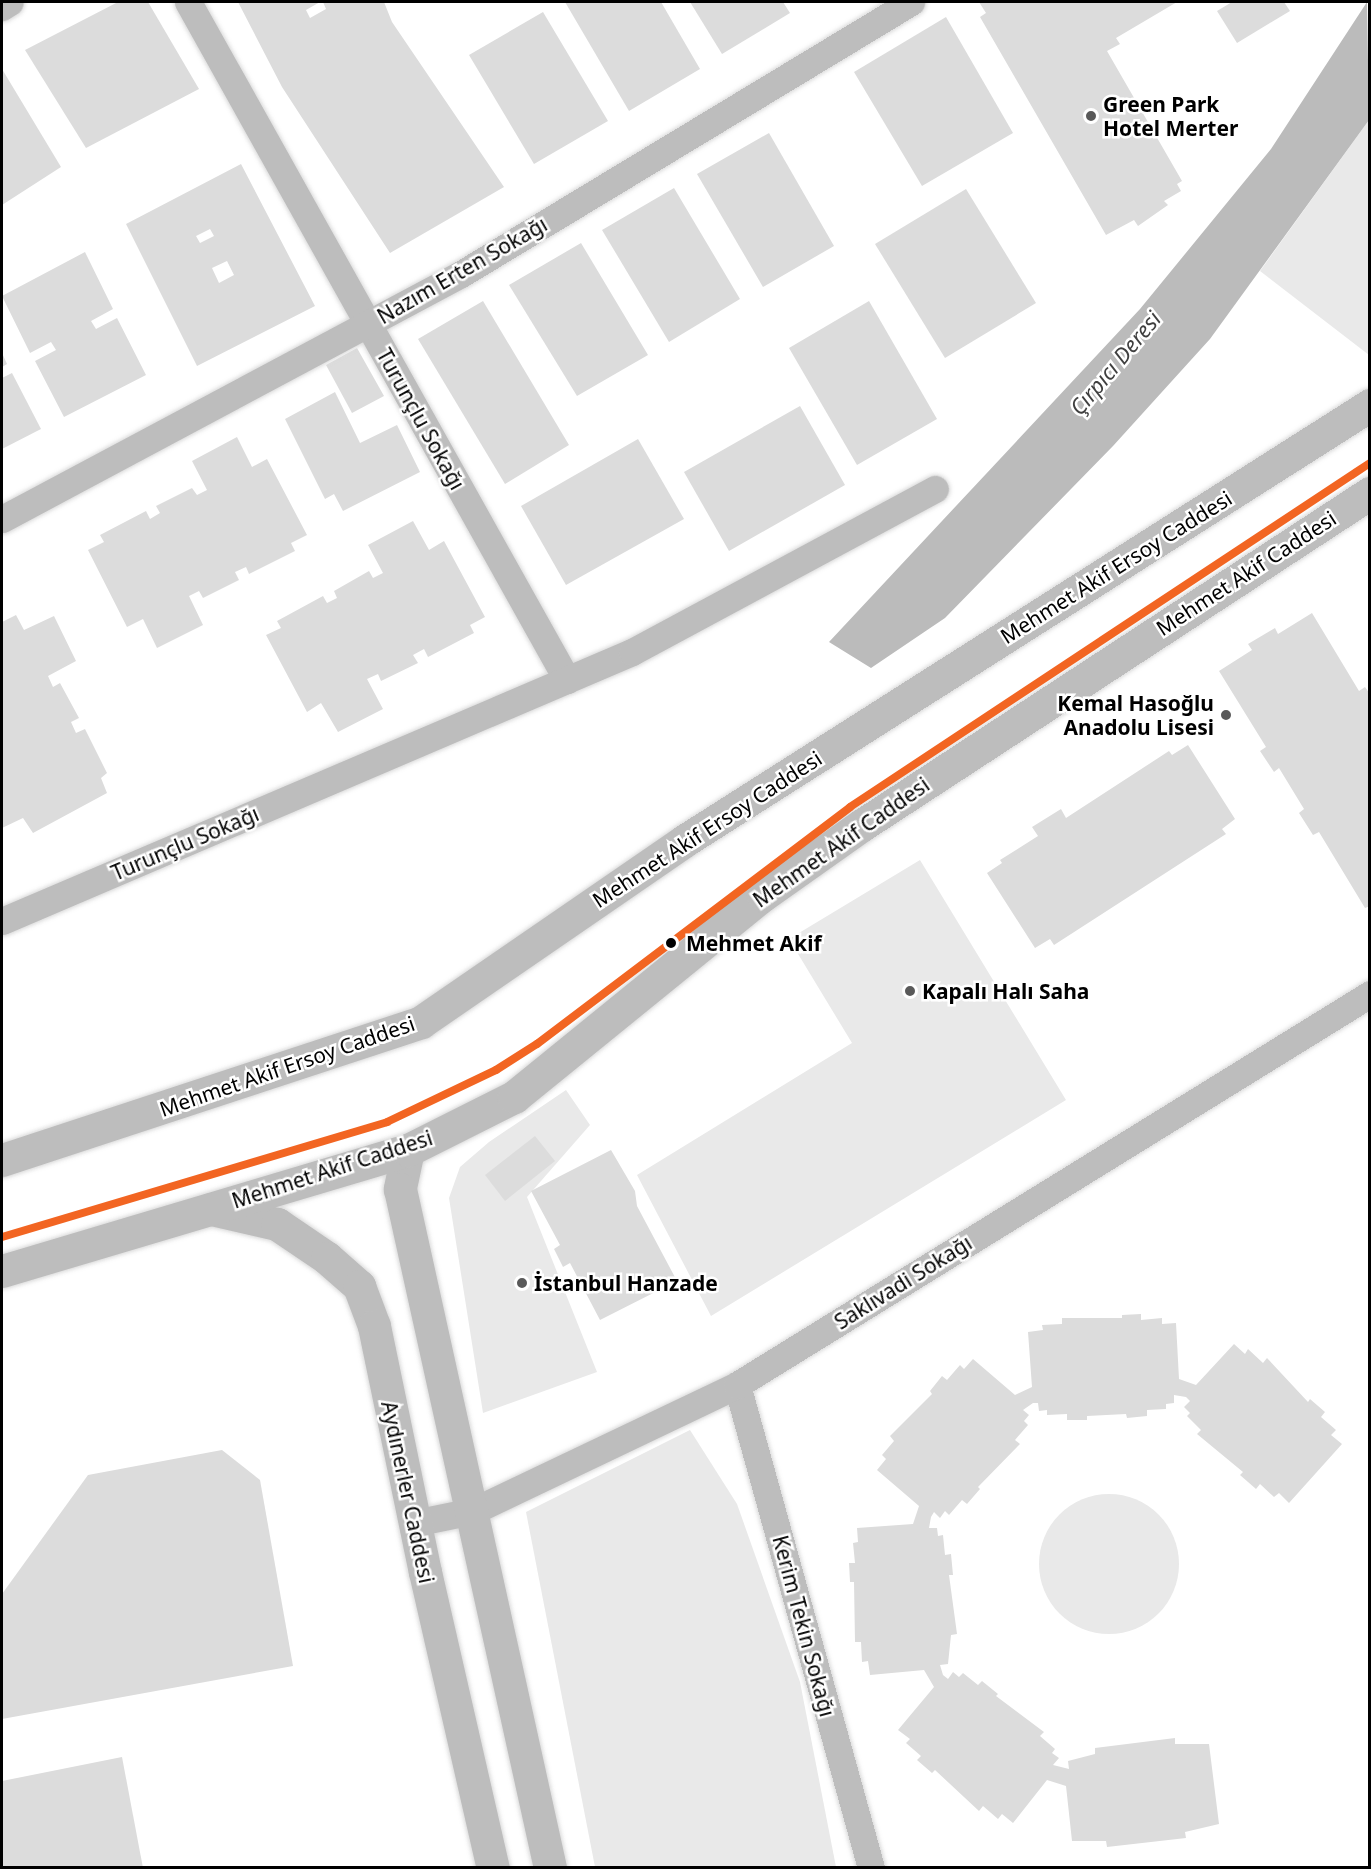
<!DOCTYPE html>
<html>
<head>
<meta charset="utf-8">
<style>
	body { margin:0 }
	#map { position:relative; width:1371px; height:1869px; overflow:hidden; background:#fff; font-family:"Noto Sans",sans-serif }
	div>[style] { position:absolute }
	.green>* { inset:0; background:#e9e9e9 }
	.round { border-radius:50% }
	.water>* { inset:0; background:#bbb }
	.building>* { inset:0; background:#dcdcdc }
	.roads { filter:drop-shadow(0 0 2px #dbdbdb) drop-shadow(0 0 2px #dbdbdb) }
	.minor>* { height:27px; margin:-13.5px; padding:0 13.5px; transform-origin:13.5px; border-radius:13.5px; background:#bdbdbd }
	.primary>* { height:33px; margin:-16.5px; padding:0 16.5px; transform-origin:16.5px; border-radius:16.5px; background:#bdbdbd }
	.tram-1>* { height:8px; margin:-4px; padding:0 4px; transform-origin:4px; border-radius:4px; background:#f26522 }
	.dots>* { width:16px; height:16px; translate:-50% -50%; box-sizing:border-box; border:3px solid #fff; border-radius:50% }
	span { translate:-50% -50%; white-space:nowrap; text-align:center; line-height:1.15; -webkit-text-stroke:5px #fff; paint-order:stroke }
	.poi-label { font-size:21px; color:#000; font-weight:700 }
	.left { translate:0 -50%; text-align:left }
	.right { translate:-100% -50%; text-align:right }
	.street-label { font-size:21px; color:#000 }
	.stop-label { font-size:21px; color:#000; font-weight:700 }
	.water-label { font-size:22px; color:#3f3f3f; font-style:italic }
	.frame { position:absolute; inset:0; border:3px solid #000; pointer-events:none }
</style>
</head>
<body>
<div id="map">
	<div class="green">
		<i style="clip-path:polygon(1369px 120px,1369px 355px,1260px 271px)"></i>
		<i style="clip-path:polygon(920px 860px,1066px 1100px,711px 1316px,637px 1175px,852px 1043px,789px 939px)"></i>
		<i style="clip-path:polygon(566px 1090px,590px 1125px,527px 1197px,597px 1372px,483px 1413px,449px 1198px,460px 1167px,489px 1142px)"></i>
		<i style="clip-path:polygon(690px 1430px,737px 1504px,800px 1682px,836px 1867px,595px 1867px,526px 1512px)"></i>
		<i class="round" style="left:1039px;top:1494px;width:140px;height:140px"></i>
	</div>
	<div class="water">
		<i style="clip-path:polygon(1367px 2px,1369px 120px,1210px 339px,1113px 446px,945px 618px,871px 668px,829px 642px,1140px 309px,1271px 149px)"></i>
	</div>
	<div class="building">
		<i style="clip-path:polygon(118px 2px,148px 2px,199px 89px,86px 148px,25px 50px)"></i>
		<i style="clip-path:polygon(238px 2px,320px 2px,306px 10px,310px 18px,326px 9px,323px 2px,384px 2px,392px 22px,504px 187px,390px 253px,282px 87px)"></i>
		<i style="clip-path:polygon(565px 2px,661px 2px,700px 69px,629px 111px)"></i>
		<i style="clip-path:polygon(690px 2px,783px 2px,790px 13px,722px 54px)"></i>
		<i style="clip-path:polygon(979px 2px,1177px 2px,1116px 38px,1120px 44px,1107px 51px,1182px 181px,1177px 184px,1181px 191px,1164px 201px,1168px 205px,1138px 226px,1134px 220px,1106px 235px,980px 17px,986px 13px)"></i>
		<i style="clip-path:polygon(1232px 2px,1284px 2px,1290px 11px,1237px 43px,1217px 11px)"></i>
		<i style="clip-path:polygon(543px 12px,608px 121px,534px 164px,469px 55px)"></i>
		<i style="clip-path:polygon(946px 17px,1013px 133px,922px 186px,854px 72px)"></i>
		<i style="clip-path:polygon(2px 69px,61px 167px,2px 205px)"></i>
		<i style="clip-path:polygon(769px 133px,834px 246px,763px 287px,697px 174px)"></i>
		<i style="clip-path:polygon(evenodd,241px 164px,315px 306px,197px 366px,126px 224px,241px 164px,210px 229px,214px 236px,200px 243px,196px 236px,210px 229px,241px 164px,227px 261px,234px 275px,219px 283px,212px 268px,227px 261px)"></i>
		<i style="clip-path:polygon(674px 188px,740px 299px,669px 342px,602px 230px)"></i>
		<i style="clip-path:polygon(966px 189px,1036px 303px,945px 358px,875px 244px)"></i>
		<i style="clip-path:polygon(581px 243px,648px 355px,577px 396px,509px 285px)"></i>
		<i style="clip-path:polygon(85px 252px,113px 309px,91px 321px,96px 329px,117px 318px,146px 375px,64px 417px,35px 361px,56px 350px,51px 342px,30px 353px,2px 296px)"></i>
		<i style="clip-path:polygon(483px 301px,569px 445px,505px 484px,418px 339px)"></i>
		<i style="clip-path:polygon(869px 301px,937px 419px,857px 465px,789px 348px)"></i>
		<i style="clip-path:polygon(357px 348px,384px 396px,352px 413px,326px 365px)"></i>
		<i style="clip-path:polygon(2px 353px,7px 364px,2px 367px)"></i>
		<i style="clip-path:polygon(12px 373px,41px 429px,2px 449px,2px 378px)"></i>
		<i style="clip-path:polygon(335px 392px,360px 443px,397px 425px,420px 472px,343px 511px,334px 494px,325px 499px,285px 419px)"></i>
		<i style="clip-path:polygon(800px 406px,845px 485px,729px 551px,684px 472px)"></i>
		<i style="clip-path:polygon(237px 437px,252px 467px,267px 459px,307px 535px,291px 543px,295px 551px,249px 574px,246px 567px,235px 572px,239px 580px,203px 598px,199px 591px,189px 596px,203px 625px,157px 648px,143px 619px,127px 627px,88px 550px,104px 542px,100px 535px,146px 511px,150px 519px,160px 513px,156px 506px,192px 488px,197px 495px,207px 490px,192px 461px)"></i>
		<i style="clip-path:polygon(638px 439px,684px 519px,566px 585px,521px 506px)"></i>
		<i style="clip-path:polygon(413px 521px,429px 550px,444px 541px,485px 617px,470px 625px,474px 633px,428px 657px,424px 649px,413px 655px,418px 663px,381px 681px,378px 674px,367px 679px,383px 709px,338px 732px,321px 703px,307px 712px,266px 635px,281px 628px,277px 621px,323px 596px,327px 603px,337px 598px,334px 591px,369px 571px,373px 578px,383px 573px,368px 545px)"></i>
		<i style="clip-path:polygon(1312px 613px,1359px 691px,1365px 687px,1370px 694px,1370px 906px,1365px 908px,1319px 832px,1313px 835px,1299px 813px,1304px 809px,1279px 768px,1274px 772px,1260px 751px,1266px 747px,1219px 671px,1252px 650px,1248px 644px,1275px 628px,1278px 634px)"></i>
		<i style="clip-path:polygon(16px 615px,24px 630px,54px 616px,76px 661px,48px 676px,53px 687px,60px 683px,79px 718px,71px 722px,76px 733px,85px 729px,107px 773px,101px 778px,107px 793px,33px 833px,23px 818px,2px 828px,2px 622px)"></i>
		<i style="clip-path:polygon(1188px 745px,1235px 819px,1222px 829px,1226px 834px,1054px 945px,1050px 939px,1035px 948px,987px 873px,1002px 863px,1000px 860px,1038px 836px,1032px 827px,1061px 809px,1066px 818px,1169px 751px,1172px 755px)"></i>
		<i style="clip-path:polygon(535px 1136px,555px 1161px,505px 1201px,485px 1175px)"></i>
		<i style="clip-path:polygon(611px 1150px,635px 1191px,637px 1206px,677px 1281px,600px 1320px,570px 1263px,563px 1267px,554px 1249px,560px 1245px,531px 1191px)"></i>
		<i style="clip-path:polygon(1141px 1314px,1141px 1320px,1162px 1318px,1162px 1324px,1176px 1323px,1179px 1379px,1196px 1385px,1234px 1344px,1245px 1354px,1248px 1349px,1263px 1363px,1267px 1358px,1308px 1402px,1310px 1399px,1325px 1412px,1321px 1417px,1336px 1430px,1331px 1435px,1342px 1444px,1289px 1503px,1279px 1493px,1274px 1497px,1260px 1484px,1256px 1489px,1240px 1475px,1243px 1472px,1197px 1434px,1201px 1430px,1187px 1416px,1190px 1413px,1184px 1407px,1190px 1401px,1186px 1397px,1174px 1395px,1174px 1403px,1166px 1404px,1166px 1409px,1147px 1410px,1147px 1416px,1127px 1418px,1126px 1414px,1087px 1416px,1087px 1420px,1067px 1420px,1067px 1414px,1047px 1415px,1047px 1410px,1039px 1411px,1038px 1403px,1033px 1403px,1023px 1410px,1029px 1415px,1024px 1421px,1028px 1425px,1015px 1440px,1020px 1444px,978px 1487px,980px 1489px,967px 1504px,962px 1500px,949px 1515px,945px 1511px,940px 1518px,934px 1512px,931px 1517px,929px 1528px,937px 1528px,938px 1536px,943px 1535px,945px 1555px,951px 1554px,953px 1575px,949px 1575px,957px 1634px,951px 1635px,948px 1664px,940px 1665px,943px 1675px,948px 1679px,953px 1672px,959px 1677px,963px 1673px,978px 1685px,982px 1681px,998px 1694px,996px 1696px,1044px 1732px,1040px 1736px,1055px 1749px,1052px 1753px,1059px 1758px,1053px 1765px,1069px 1769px,1068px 1761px,1095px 1754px,1095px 1748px,1175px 1738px,1175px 1744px,1209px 1744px,1219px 1824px,1185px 1832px,1186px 1838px,1107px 1847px,1106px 1841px,1072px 1841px,1066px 1786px,1047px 1780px,1013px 1823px,1002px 1814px,998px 1819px,983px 1806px,979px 1811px,935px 1770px,932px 1773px,917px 1760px,921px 1756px,906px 1743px,910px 1739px,898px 1730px,934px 1687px,924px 1670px,870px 1675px,868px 1661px,862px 1662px,861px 1642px,855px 1642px,854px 1582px,850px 1582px,849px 1563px,855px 1563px,853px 1543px,858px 1542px,857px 1528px,913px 1524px,919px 1506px,877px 1470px,886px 1459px,882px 1455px,894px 1441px,890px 1436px,932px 1394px,930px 1391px,942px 1376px,947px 1380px,960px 1365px,964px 1369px,973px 1359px,1015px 1395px,1032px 1387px,1028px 1332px,1043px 1330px,1042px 1325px,1062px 1324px,1062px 1318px,1122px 1318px,1122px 1315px)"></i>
		<i style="clip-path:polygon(222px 1450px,260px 1480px,293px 1666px,2px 1719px,2px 1594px,88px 1475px)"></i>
		<i style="clip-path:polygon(122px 1757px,143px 1868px,2px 1868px,2px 1781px)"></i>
	</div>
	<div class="roads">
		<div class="minor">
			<i style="left:188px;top:2px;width:777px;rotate:60.79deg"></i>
			<i style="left:2px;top:7px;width:9px;rotate:-32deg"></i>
			<i style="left:2px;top:519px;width:520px;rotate:-28.09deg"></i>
			<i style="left:461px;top:274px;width:526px;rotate:-31.15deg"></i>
			<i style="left:2px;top:921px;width:685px;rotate:-23.12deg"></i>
			<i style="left:632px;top:652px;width:344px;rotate:-28.3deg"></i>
			<i style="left:737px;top:1385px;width:501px;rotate:74.49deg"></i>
			<i style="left:414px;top:1523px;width:60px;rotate:-11.5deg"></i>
			<i style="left:473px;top:1511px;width:293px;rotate:-25.5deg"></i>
			<i style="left:737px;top:1385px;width:744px;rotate:-31.7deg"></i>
		</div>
		<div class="primary">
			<i style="left:408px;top:1150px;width:40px;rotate:102deg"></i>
			<i style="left:400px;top:1189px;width:695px;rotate:77.54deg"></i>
			<i style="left:2px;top:1160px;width:441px;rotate:-18.2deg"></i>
			<i style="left:421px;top:1022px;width:319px;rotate:-34.5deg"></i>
			<i style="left:684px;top:841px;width:813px;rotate:-32.44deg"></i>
			<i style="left:211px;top:1209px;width:68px;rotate:12.8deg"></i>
			<i style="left:277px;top:1224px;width:60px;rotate:34.2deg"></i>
			<i style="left:327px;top:1258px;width:43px;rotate:41.2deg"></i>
			<i style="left:359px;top:1286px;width:43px;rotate:69.4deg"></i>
			<i style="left:374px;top:1326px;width:251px;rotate:78.3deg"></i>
			<i style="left:425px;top:1572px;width:304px;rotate:77.1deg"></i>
			<i style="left:2px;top:1271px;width:424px;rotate:-16.6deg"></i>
			<i style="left:408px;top:1150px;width:119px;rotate:-26.6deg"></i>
			<i style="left:514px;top:1097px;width:321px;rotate:-39.1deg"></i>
			<i style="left:763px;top:895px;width:121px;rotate:-35.3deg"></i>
			<i style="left:862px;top:825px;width:607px;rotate:-33.17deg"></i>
		</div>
	</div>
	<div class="tram-1">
		<i style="left:2px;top:1237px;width:402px;rotate:-16.6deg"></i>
		<i style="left:387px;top:1122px;width:121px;rotate:-25.5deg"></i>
		<i style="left:496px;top:1070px;width:49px;rotate:-32.4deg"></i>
		<i style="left:537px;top:1044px;width:393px;rotate:-37.1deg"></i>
		<i style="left:850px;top:807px;width:623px;rotate:-33.49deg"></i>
	</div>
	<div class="dots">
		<i style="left:1091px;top:116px;background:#595959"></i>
		<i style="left:1226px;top:715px;background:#595959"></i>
		<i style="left:671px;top:943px;background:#000"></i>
		<i style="left:910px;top:991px;background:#595959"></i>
		<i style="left:522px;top:1283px;background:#595959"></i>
	</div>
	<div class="poi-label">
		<span class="left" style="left:1103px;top:116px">Green Park<br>Hotel Merter</span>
		<span class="right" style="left:1214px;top:715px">Kemal Hasoğlu<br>Anadolu Lisesi</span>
		<span class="left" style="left:922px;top:991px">Kapalı Halı Saha</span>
		<span class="left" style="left:534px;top:1283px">İstanbul Hanzade</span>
	</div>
	<div class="street-label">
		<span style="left:462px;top:270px;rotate:-30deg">Nazım Erten Sokağı</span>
		<span style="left:421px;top:419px;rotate:61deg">Turunçlu Sokağı</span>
		<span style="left:1116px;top:567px;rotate:-32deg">Mehmet Akif Ersoy Caddesi</span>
		<span style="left:1246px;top:573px;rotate:-33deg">Mehmet Akif Caddesi</span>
		<span style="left:707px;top:829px;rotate:-33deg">Mehmet Akif Ersoy Caddesi</span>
		<span style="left:841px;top:842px;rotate:-35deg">Mehmet Akif Caddesi</span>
		<span style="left:185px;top:843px;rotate:-23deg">Turunçlu Sokağı</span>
		<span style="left:287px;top:1066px;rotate:-19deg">Mehmet Akif Ersoy Caddesi</span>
		<span style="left:332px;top:1169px;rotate:-18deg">Mehmet Akif Caddesi</span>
		<span style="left:903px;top:1282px;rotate:-32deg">Saklıvadi Sokağı</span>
		<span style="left:408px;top:1492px;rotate:78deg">Aydınerler Caddesi</span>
		<span style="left:804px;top:1626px;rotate:75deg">Kerim Tekin Sokağı</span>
	</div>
	<div class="stop-label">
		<span class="left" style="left:686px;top:943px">Mehmet Akif</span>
	</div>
	<div class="water-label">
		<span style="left:1115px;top:363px;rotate:-50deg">Çırpıcı Deresi</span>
	</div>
	<div class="frame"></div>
</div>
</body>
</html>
